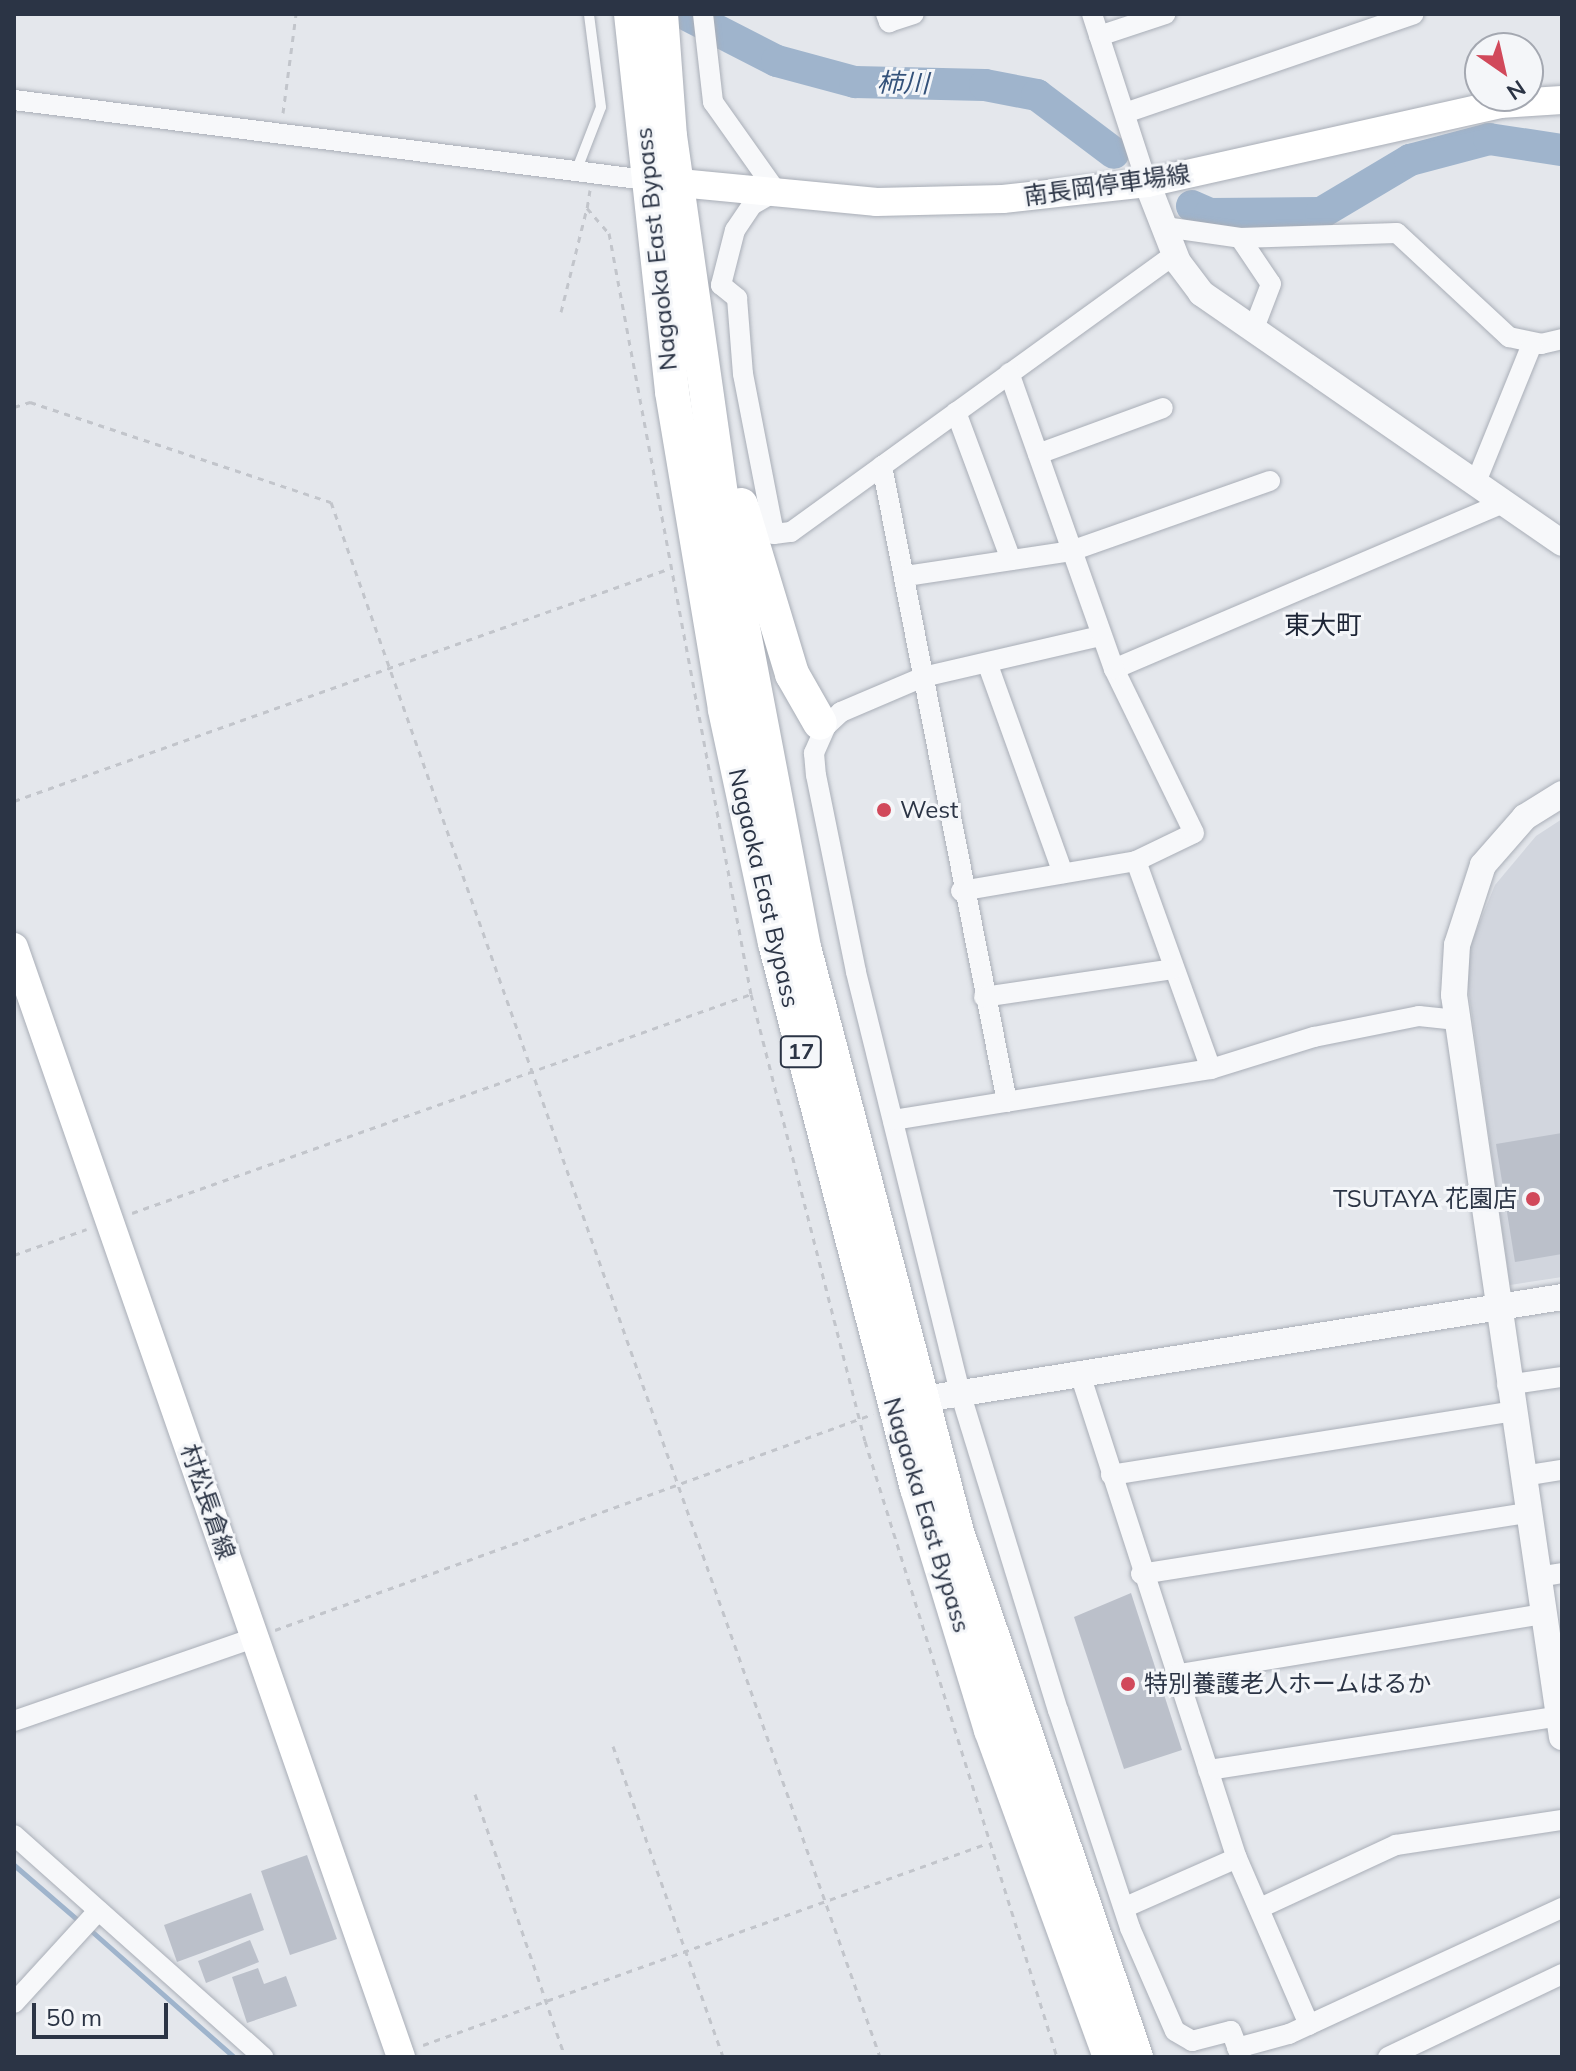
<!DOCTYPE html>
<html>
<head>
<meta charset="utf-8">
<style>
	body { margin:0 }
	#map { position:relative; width:1576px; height:2071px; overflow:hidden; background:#e4e7ec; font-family:Mulish,"Noto Sans JP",sans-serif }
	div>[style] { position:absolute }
	.built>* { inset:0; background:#d2d6de }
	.stream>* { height:5px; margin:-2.5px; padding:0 2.5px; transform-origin:2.5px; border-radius:2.5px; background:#9fb4cc }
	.river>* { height:32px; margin:-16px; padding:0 16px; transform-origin:16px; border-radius:16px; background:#9fb4cc }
	.building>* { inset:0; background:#bbc0ca }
	.path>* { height:3px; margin-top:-1.5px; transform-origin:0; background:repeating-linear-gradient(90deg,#c2c5cb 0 6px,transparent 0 12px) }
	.roads { filter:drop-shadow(0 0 2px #a9aeb7) drop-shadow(0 0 2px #a9aeb7) }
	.service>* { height:10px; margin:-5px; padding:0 5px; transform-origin:5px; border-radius:5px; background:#f7f8fa }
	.minor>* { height:20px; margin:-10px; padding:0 10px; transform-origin:10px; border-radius:10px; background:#f7f8fa }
	.tertiary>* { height:26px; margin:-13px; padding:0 13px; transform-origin:13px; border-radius:13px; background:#f7f8fa }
	.secondary>* { height:28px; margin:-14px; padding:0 14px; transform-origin:14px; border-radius:14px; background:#fff }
	.trunk>* { height:34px; margin:-17px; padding:0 17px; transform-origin:17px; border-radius:17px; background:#fff }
	.dots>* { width:22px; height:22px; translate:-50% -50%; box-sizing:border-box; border:4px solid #f4f6f9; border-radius:50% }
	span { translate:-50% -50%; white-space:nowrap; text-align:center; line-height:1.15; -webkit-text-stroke:6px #f4f6f9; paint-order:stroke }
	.shield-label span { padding:2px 6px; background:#f4f6f9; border:2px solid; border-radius:6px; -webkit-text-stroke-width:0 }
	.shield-label { font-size:22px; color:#2b3445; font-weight:700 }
	.street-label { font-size:24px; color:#2b3445 }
	.poi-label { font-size:24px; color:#2b3445 }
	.left { translate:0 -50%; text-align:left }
	.right { translate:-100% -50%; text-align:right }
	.water-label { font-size:26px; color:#34527a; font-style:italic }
	.neighbourhood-label { font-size:26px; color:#1d2536 }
	.frame { position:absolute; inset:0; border:16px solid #2b3445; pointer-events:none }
	.north { position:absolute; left:1464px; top:32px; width:80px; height:80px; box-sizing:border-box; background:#f4f6f9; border:2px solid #a4a8b1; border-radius:50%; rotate:146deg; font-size:22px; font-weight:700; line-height:32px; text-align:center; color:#2b3445 }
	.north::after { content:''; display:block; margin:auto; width:28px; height:36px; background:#d1495b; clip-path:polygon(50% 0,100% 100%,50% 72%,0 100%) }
	.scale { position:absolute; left:32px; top:2003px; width:136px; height:36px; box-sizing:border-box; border:4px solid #2b3445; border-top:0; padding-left:10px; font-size:24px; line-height:28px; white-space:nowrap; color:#2b3445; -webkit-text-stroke:6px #f4f6f9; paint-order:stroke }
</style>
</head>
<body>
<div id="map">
	<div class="built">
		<i style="clip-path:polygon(1562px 819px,1562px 1277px,1510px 1285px,1467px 980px,1470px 946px,1495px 885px,1536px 836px)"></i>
	</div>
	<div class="stream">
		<i style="left:14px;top:1865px;width:87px;rotate:40.8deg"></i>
		<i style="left:88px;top:1928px;width:195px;rotate:41.5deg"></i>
	</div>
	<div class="river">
		<i style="left:685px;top:14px;width:103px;rotate:27.1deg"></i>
		<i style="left:777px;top:61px;width:81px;rotate:15.1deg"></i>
		<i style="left:855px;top:82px;width:130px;rotate:1.3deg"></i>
		<i style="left:985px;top:85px;width:53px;rotate:10.9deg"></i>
		<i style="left:1037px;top:95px;width:96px;rotate:37deg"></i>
		<i style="left:1192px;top:206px;width:20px;rotate:24deg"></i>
		<i style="left:1210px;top:214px;width:111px;rotate:-0.5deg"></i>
		<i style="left:1321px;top:213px;width:104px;rotate:-30.8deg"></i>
		<i style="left:1410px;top:160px;width:82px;rotate:-14.9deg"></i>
		<i style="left:1489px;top:139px;width:74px;rotate:8.6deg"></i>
	</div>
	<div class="building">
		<i style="clip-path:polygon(1562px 1133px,1562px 1254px,1515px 1262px,1496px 1144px)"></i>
		<i style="clip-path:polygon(1131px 1593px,1182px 1750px,1124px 1769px,1074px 1617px)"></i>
		<i style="clip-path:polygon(307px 1855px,337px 1939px,290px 1955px,261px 1871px)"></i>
		<i style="clip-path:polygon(251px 1893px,264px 1930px,177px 1962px,164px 1925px)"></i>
		<i style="clip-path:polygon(250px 1940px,259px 1962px,206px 1983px,198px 1961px)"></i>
		<i style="clip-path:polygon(258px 1968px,264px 1984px,286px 1976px,297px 2006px,247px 2023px,232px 1977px)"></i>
	</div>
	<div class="path">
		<i style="left:283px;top:113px;width:100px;rotate:-82.5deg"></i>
		<i style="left:590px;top:190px;width:18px;rotate:99deg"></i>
		<i style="left:587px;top:208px;width:33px;rotate:49deg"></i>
		<i style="left:609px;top:233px;width:774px;rotate:79.43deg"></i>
		<i style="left:751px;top:994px;width:461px;rotate:75.7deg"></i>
		<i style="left:865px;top:1441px;width:645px;rotate:72.69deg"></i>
		<i style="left:561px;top:312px;width:107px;rotate:-76deg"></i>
		<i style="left:14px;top:407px;width:17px;rotate:-17deg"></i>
		<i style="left:30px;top:402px;width:317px;rotate:18.4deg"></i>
		<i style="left:331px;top:502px;width:1649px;rotate:70.55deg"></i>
		<i style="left:14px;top:801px;width:694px;rotate:-19.53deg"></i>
		<i style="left:132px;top:1213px;width:657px;rotate:-19.48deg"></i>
		<i style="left:14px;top:1255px;width:77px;rotate:-19.6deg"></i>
		<i style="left:275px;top:1630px;width:636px;rotate:-19.86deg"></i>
		<i style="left:613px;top:1746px;width:330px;rotate:70.5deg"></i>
		<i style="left:475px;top:1794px;width:278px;rotate:71.1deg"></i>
		<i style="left:423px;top:2045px;width:600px;rotate:-19.67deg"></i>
	</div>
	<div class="roads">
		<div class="service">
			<i style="left:577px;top:169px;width:66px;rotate:-68.8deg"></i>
			<i style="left:601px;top:107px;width:94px;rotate:-97.4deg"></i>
		</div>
		<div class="minor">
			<i style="left:703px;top:14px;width:89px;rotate:83.5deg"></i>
			<i style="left:713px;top:102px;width:109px;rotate:54.7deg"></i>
			<i style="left:776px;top:191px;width:28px;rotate:150deg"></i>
			<i style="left:752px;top:205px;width:30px;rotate:124deg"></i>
			<i style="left:735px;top:230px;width:57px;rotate:104.3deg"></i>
			<i style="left:721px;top:285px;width:21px;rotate:39deg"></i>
			<i style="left:737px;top:298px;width:76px;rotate:85.5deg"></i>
			<i style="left:743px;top:374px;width:163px;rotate:79deg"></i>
			<i style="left:774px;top:534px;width:17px;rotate:-7deg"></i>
			<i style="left:791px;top:532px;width:474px;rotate:-35.9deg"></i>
			<i style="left:886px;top:14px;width:9px;rotate:69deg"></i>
			<i style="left:889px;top:22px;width:26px;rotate:-18deg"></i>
			<i style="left:1092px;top:14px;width:178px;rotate:72deg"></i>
			<i style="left:1099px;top:36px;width:70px;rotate:-18.4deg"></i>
			<i style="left:14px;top:100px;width:637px;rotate:7.21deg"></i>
			<i style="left:1125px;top:113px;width:305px;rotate:-18.9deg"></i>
			<i style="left:1165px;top:227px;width:76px;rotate:8.3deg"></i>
			<i style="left:1240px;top:238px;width:157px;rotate:-1.8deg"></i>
			<i style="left:1397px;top:233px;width:153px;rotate:42.9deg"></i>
			<i style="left:1509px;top:337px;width:33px;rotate:12deg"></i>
			<i style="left:1541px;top:344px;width:22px;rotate:-13deg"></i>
			<i style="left:1240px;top:238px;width:55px;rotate:56deg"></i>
			<i style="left:1271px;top:284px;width:50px;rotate:111deg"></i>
			<i style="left:956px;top:412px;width:158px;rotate:69.6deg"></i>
			<i style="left:1038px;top:454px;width:133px;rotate:-20.2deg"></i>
			<i style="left:882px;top:466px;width:648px;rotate:78.88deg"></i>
			<i style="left:1476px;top:482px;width:149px;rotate:-67.9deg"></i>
			<i style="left:906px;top:576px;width:167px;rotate:-8.6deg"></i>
			<i style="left:1071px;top:551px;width:211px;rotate:-19.4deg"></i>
			<i style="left:988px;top:665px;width:221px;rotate:70.2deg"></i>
			<i style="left:1114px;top:669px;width:423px;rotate:-23.1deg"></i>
			<i style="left:820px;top:723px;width:7px;rotate:27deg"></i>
			<i style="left:826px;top:726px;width:30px;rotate:114deg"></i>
			<i style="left:814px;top:753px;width:22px;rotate:85deg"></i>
			<i style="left:816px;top:775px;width:201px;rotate:78.5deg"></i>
			<i style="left:856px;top:972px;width:433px;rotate:76.1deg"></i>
			<i style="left:960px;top:1392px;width:333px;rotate:72.9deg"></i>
			<i style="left:1058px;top:1710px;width:230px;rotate:71.7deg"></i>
			<i style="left:1130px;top:1928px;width:112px;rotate:66.4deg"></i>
			<i style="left:1175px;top:2031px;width:20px;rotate:30deg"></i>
			<i style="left:1192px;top:2041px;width:40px;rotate:-14.4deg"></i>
			<i style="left:1231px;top:2031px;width:28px;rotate:69deg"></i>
			<i style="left:826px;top:726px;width:21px;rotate:-43deg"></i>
			<i style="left:841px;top:712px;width:89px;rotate:-23.1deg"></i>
			<i style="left:923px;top:677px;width:183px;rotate:-13deg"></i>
			<i style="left:1136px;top:861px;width:221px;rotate:70.2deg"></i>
			<i style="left:961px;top:891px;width:178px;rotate:-9.7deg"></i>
			<i style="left:1136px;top:861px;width:64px;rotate:-25.8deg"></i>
			<i style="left:1194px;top:833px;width:182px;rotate:-116deg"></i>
			<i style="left:1114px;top:669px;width:314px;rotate:-109.5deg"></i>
			<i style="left:984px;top:997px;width:191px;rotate:-8.4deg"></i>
			<i style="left:893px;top:1120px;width:322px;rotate:-9.1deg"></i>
			<i style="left:1211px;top:1069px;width:108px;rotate:-17.3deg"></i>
			<i style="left:1314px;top:1037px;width:107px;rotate:-11.3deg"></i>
			<i style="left:1419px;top:1016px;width:38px;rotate:6deg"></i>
			<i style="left:1079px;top:1371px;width:510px;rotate:72.06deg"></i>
			<i style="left:1236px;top:1856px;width:184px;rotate:66.6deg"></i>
			<i style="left:1507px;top:1385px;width:56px;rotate:-8.3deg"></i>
			<i style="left:1111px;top:1475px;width:403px;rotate:-9deg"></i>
			<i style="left:1523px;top:1476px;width:39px;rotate:-9deg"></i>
			<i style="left:1141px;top:1574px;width:391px;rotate:-9deg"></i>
			<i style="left:1538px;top:1577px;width:24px;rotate:-9deg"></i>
			<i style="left:1174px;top:1675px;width:374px;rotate:-9.4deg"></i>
			<i style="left:14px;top:1721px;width:254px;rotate:-19.1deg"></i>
			<i style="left:1208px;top:1770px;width:356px;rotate:-8.7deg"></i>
			<i style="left:14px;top:1835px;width:334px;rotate:41.7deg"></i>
			<i style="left:1128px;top:1906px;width:119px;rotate:-23.8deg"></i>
			<i style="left:1260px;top:1908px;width:150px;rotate:-24.9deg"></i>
			<i style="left:1396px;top:1845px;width:168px;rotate:-8.6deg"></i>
			<i style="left:14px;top:2003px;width:125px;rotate:-47.6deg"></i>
			<i style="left:1237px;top:2048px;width:54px;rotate:-15.1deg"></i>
			<i style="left:1289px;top:2034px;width:301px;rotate:-24.8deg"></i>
			<i style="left:1388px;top:2057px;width:193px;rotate:-25.5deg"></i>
		</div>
		<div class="tertiary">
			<i style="left:1147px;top:183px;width:85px;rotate:68.6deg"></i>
			<i style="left:1178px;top:262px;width:39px;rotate:53deg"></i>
			<i style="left:1201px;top:293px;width:439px;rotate:34.7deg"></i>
			<i style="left:1562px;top:794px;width:44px;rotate:148.1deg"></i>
			<i style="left:1525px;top:817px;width:64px;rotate:131.2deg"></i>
			<i style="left:1483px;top:865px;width:84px;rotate:108deg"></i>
			<i style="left:1457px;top:945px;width:50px;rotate:93.4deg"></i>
			<i style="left:1454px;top:995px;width:750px;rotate:81.72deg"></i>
			<i style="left:937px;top:1397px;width:633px;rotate:-9.09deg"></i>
		</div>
		<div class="secondary">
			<i style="left:659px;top:181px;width:219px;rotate:5.5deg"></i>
			<i style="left:877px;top:202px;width:126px;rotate:-1.4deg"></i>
			<i style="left:1003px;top:199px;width:145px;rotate:-6.3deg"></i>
			<i style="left:1147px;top:183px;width:362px;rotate:-12.6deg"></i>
			<i style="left:1500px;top:104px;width:62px;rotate:-3.7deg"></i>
			<i style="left:14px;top:947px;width:1176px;rotate:70.78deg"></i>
		</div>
		<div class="trunk">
			<i style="left:631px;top:14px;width:380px;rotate:83.8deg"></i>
			<i style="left:672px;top:392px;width:322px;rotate:80.5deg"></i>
			<i style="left:725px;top:710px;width:238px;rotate:77.9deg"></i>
			<i style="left:775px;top:943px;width:563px;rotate:75.4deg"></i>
			<i style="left:917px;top:1488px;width:253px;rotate:73deg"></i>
			<i style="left:991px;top:1730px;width:348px;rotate:70deg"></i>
			<i style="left:661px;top:14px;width:122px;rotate:85.8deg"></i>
			<i style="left:670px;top:136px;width:438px;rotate:81.9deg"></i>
			<i style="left:732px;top:570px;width:388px;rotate:79.2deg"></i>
			<i style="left:805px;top:951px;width:601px;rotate:75.34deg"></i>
			<i style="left:957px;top:1532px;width:555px;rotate:71.17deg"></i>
			<i style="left:741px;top:505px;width:177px;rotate:73.2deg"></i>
			<i style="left:792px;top:674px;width:56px;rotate:60.3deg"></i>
		</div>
	</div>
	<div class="dots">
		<i style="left:884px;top:810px;background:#d1495b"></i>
		<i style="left:1533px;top:1199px;background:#d1495b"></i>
		<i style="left:1128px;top:1684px;background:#d1495b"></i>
	</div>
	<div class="shield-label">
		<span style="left:801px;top:1052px">17</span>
	</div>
	<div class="street-label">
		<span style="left:1107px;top:185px;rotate:-8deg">南長岡停車場線</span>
		<span style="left:656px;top:249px;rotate:-96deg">Nagaoka East Bypass</span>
		<span style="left:764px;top:888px;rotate:77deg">Nagaoka East Bypass</span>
		<span style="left:208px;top:1502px;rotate:71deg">村松長倉線</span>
		<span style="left:927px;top:1515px;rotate:73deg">Nagaoka East Bypass</span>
	</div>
	<div class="poi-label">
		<span class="left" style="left:900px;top:810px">West</span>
		<span class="right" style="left:1517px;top:1199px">TSUTAYA 花園店</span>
		<span class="left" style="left:1144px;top:1684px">特別養護老人ホームはるか</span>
	</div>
	<div class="water-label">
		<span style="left:903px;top:83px;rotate:1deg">柿川</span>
	</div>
	<div class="neighbourhood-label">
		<span style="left:1323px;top:625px">東大町</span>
	</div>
	<div class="frame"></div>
	<div class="north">N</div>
	<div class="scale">50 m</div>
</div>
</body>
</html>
